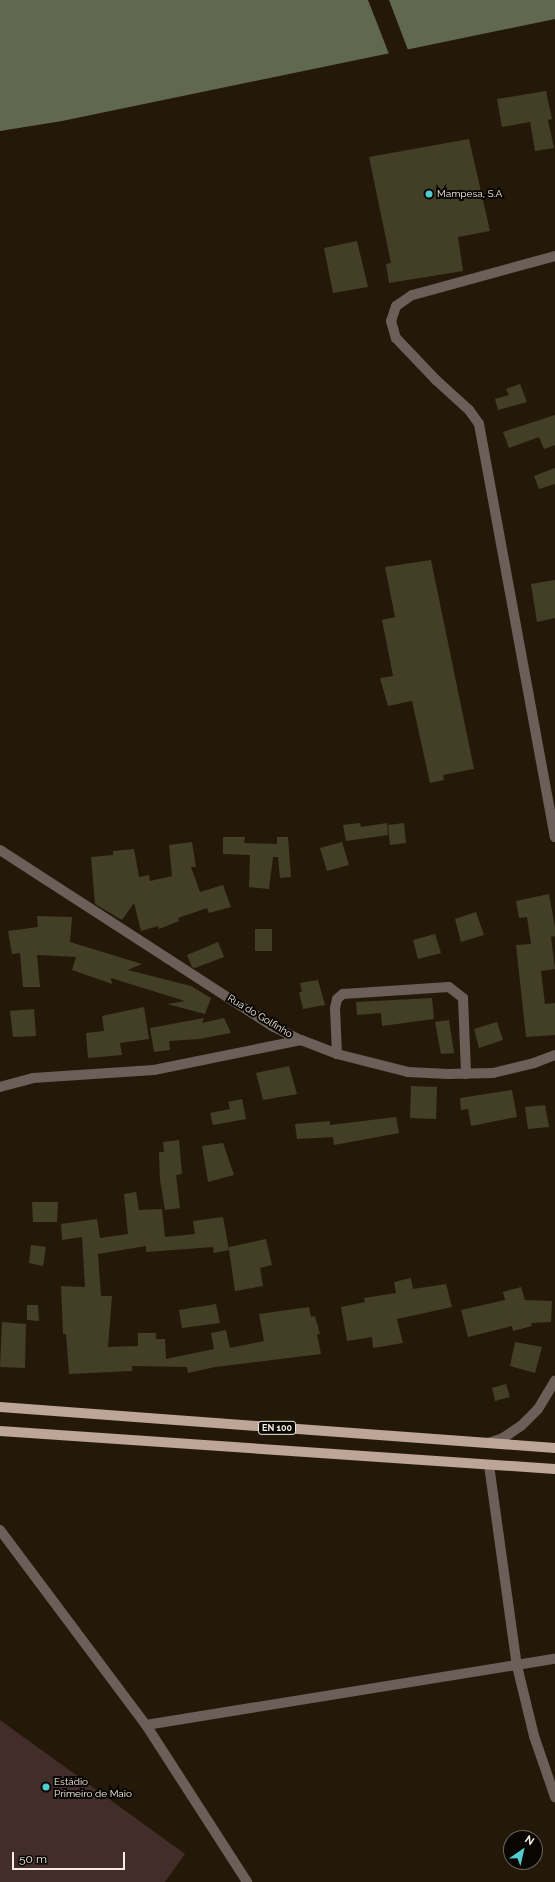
<!DOCTYPE html>
<html>
<head>
<meta charset="utf-8">
<style>
	body { margin:0 }
	#map { position:relative; width:555px; height:1882px; overflow:hidden; background:#241909; font-family:Raleway,sans-serif }
	div>[style] { position:absolute }
	.green>* { inset:0; background:#422d2a }
	.water>* { inset:0; background:#606950 }
	.pier>* { inset:0; background:#241909 }
	.building>* { inset:0; background:#433f26 }
	.street>* { height:10px; margin:-5px; padding:0 5px; transform-origin:5px; border-radius:5px; background:#6b5f59 }
	.primary>* { height:10px; margin:-5px; padding:0 5px; transform-origin:5px; border-radius:5px; background:#bda597 }
	.dots>* { width:11px; height:11px; translate:-50% -50%; box-sizing:border-box; border:2px solid #090602; border-radius:50% }
	span { translate:-50% -50%; white-space:nowrap; text-align:center; line-height:1.15; -webkit-text-stroke:4px #090602; paint-order:stroke }
	.shield-label span { padding:1px 3px; background:#090602; border:1px solid; border-radius:3px; -webkit-text-stroke-width:0 }
	.shield-label { font-size:9px; color:#f4ece2; font-weight:700 }
	.poi-label { font-size:10px; color:#f4ece2 }
	.left { translate:0 -50%; text-align:left }
	.street-label { font-size:10px; color:#f4ece2 }
	.north { position:absolute; left:503px; top:1830px; width:40px; height:40px; box-sizing:border-box; background:#090602; border:1px solid #67625c; border-radius:50%; rotate:34deg; font-size:11px; font-weight:700; line-height:16px; text-align:center; color:#f4ece2 }
	.north::after { content:''; display:block; margin:auto; width:14px; height:18px; background:#52cdcf; clip-path:polygon(50% 0,100% 100%,50% 72%,0 100%) }
	.scale { position:absolute; left:12px; top:1852px; width:113px; height:18px; box-sizing:border-box; border:2px solid #f4ece2; border-top:0; padding-left:5px; font-size:12px; line-height:14px; white-space:nowrap; color:#f4ece2; -webkit-text-stroke:3px #090602; paint-order:stroke }
</style>
</head>
<body>
<div id="map">
	<div class="green">
		<i style="clip-path:polygon(0 1720px,185px 1854px,165px 1882px,0 1882px)"></i>
	</div>
	<div class="water">
		<i style="clip-path:polygon(0 0,555px 0,555px 19px,62px 121px,0 131px)"></i>
	</div>
	<div class="pier">
		<i style="clip-path:polygon(368px 0,389px 0,408px 50px,389px 54px)"></i>
	</div>
	<div class="building">
		<i style="clip-path:polygon(546px 91px,552px 119px,548px 120px,554px 148px,535px 151px,530px 122px,502px 127px,497px 99px)"></i>
		<i style="clip-path:polygon(469px 139px,490px 231px,458px 237px,463px 271px,389px 283px,386px 264px,391px 263px,369px 157px)"></i>
		<i style="clip-path:polygon(357px 241px,368px 287px,333px 293px,324px 248px)"></i>
		<i style="clip-path:polygon(520px 384px,527px 402px,498px 410px,495px 399px,509px 395px,506px 389px)"></i>
		<i style="clip-path:polygon(555px 415px,555px 445px,544px 449px,539px 437px,509px 448px,503px 432px)"></i>
		<i style="clip-path:polygon(555px 468px,555px 484px,539px 489px,534px 476px)"></i>
		<i style="clip-path:polygon(431px 560px,474px 769px,443px 775px,444px 780px,430px 783px,412px 701px,388px 706px,380px 678px,393px 676px,382px 620px,395px 617px,385px 567px)"></i>
		<i style="clip-path:polygon(555px 580px,555px 618px,537px 622px,531px 584px)"></i>
		<i style="clip-path:polygon(360px 823px,361px 827px,387px 823px,388px 835px,346px 841px,343px 825px)"></i>
		<i style="clip-path:polygon(404px 823px,406px 843px,390px 845px,388px 825px)"></i>
		<i style="clip-path:polygon(223px 837px,245px 837px,244px 843px,277px 844px,277px 837px,288px 837px,291px 877px,280px 878px,278px 857px,273px 857px,269px 889px,249px 887px,250px 855px,223px 854px)"></i>
		<i style="clip-path:polygon(192px 842px,196px 867px,191px 867px,200px 892px,223px 885px,231px 907px,209px 913px,207px 908px,178px 918px,179px 921px,159px 929px,158px 926px,141px 931px,134px 903px,122px 920px,95px 904px,91px 857px,113px 855px,113px 851px,134px 849px,139px 877px,149px 875px,150px 881px,172px 876px,169px 845px)"></i>
		<i style="clip-path:polygon(342px 842px,349px 865px,327px 871px,320px 848px)"></i>
		<i style="clip-path:polygon(549px 894px,555px 928px,555px 936px,551px 937px,555px 969px,541px 971px,545px 1004px,555px 1003px,555px 1035px,526px 1037px,516px 945px,531px 944px,527px 917px,519px 918px,516px 901px)"></i>
		<i style="clip-path:polygon(476px 912px,484px 935px,461px 942px,455px 919px)"></i>
		<i style="clip-path:polygon(37px 916px,72px 917px,70px 942px,142px 964px,128px 970px,191px 986px,211px 998px,205px 1014px,167px 1004px,185px 1001px,111px 978px,112px 984px,72px 970px,76px 957px,37px 955px,40px 987px,23px 987px,20px 953px,12px 954px,8px 931px,38px 927px)"></i>
		<i style="clip-path:polygon(255px 929px,272px 929px,272px 951px,255px 951px)"></i>
		<i style="clip-path:polygon(435px 934px,441px 953px,418px 959px,413px 940px)"></i>
		<i style="clip-path:polygon(218px 942px,224px 957px,195px 968px,192px 967px,187px 955px)"></i>
		<i style="clip-path:polygon(318px 980px,325px 1005px,303px 1009px,299px 992px,302px 992px,300px 983px)"></i>
		<i style="clip-path:polygon(432px 998px,434px 1019px,382px 1026px,381px 1013px,357px 1015px,356px 1002px)"></i>
		<i style="clip-path:polygon(144px 1007px,149px 1039px,120px 1043px,122px 1055px,88px 1058px,86px 1033px,104px 1031px,102px 1016px)"></i>
		<i style="clip-path:polygon(34px 1009px,36px 1036px,13px 1037px,10px 1011px)"></i>
		<i style="clip-path:polygon(204px 1018px,202px 1023px,224px 1018px,231px 1033px,199px 1039px,169px 1041px,170px 1050px,154px 1052px,150px 1028px)"></i>
		<i style="clip-path:polygon(449px 1020px,454px 1053px,441px 1054px,435px 1022px)"></i>
		<i style="clip-path:polygon(497px 1022px,503px 1040px,479px 1048px,474px 1029px)"></i>
		<i style="clip-path:polygon(289px 1066px,297px 1094px,263px 1100px,256px 1073px)"></i>
		<i style="clip-path:polygon(411px 1086px,437px 1087px,436px 1119px,410px 1118px)"></i>
		<i style="clip-path:polygon(512px 1090px,517px 1117px,471px 1126px,468px 1109px,461px 1110px,460px 1098px)"></i>
		<i style="clip-path:polygon(242px 1099px,246px 1119px,213px 1125px,210px 1113px,230px 1109px,228px 1102px)"></i>
		<i style="clip-path:polygon(545px 1105px,549px 1127px,528px 1129px,525px 1107px)"></i>
		<i style="clip-path:polygon(396px 1117px,399px 1133px,334px 1145px,333px 1137px,297px 1139px,295px 1124px,330px 1121px,330px 1125px)"></i>
		<i style="clip-path:polygon(179px 1140px,182px 1174px,176px 1175px,180px 1208px,165px 1210px,160px 1180px,159px 1152px,164px 1152px,163px 1142px)"></i>
		<i style="clip-path:polygon(223px 1143px,234px 1175px,208px 1182px,202px 1146px)"></i>
		<i style="clip-path:polygon(136px 1192px,139px 1210px,162px 1209px,165px 1237px,195px 1234px,193px 1221px,223px 1217px,229px 1250px,229px 1247px,266px 1239px,272px 1265px,260px 1268px,263px 1286px,235px 1291px,229px 1250px,214px 1253px,213px 1247px,146px 1252px,146px 1246px,98px 1254px,101px 1296px,112px 1296px,108px 1347px,138px 1346px,138px 1333px,156px 1333px,156px 1339px,165px 1339px,166px 1359px,214px 1349px,211px 1333px,226px 1330px,230px 1348px,264px 1341px,259px 1314px,309px 1307px,311px 1317px,315px 1316px,320px 1334px,317px 1334px,321px 1354px,215px 1367px,188px 1373px,187px 1367px,132px 1366px,132px 1371px,69px 1374px,66px 1334px,63px 1334px,61px 1286px,85px 1287px,82px 1237px,62px 1240px,61px 1224px,97px 1219px,100px 1238px,128px 1234px,124px 1194px)"></i>
		<i style="clip-path:polygon(32px 1202px,58px 1202px,57px 1222px,33px 1222px)"></i>
		<i style="clip-path:polygon(31px 1245px,46px 1247px,43px 1266px,29px 1263px)"></i>
		<i style="clip-path:polygon(411px 1278px,413px 1289px,446px 1284px,452px 1307px,397px 1319px,403px 1343px,373px 1348px,372px 1337px,347px 1341px,341px 1307px,365px 1302px,364px 1298px,396px 1293px,394px 1282px)"></i>
		<i style="clip-path:polygon(521px 1287px,525px 1300px,552px 1301px,551px 1322px,531px 1323px,532px 1326px,513px 1331px,512px 1326px,468px 1337px,461px 1310px,505px 1300px,503px 1292px)"></i>
		<i style="clip-path:polygon(216px 1304px,220px 1323px,182px 1328px,179px 1310px)"></i>
		<i style="clip-path:polygon(27px 1305px,38px 1305px,39px 1321px,27px 1320px)"></i>
		<i style="clip-path:polygon(2px 1322px,26px 1324px,25px 1368px,0 1367px)"></i>
		<i style="clip-path:polygon(515px 1342px,542px 1347px,535px 1373px,510px 1366px)"></i>
		<i style="clip-path:polygon(506px 1384px,510px 1397px,495px 1401px,492px 1388px)"></i>
	</div>
	<div class="street">
		<i style="left:555px;top:256px;width:148px;rotate:164.7deg"></i>
		<i style="left:412px;top:295px;width:19px;rotate:145deg"></i>
		<i style="left:396px;top:306px;width:16px;rotate:108deg"></i>
		<i style="left:391px;top:321px;width:18px;rotate:74deg"></i>
		<i style="left:396px;top:338px;width:58px;rotate:46.4deg"></i>
		<i style="left:436px;top:380px;width:45px;rotate:42.3deg"></i>
		<i style="left:469px;top:410px;width:17px;rotate:54deg"></i>
		<i style="left:479px;top:424px;width:420px;rotate:79.6deg"></i>
		<i style="left:0;top:850px;width:326px;rotate:32.9deg"></i>
		<i style="left:274px;top:1027px;width:30px;rotate:26deg"></i>
		<i style="left:301px;top:1040px;width:39px;rotate:21deg"></i>
		<i style="left:337px;top:1054px;width:73px;rotate:14.2deg"></i>
		<i style="left:408px;top:1072px;width:40px;rotate:2.9deg"></i>
		<i style="left:448px;top:1074px;width:45px;rotate:-1.3deg"></i>
		<i style="left:493px;top:1073px;width:42px;rotate:-13.7deg"></i>
		<i style="left:534px;top:1063px;width:22px;rotate:-21deg"></i>
		<i style="left:337px;top:1054px;width:46px;rotate:-92.5deg"></i>
		<i style="left:335px;top:1008px;width:9px;rotate:-77deg"></i>
		<i style="left:337px;top:999px;width:8px;rotate:-40deg"></i>
		<i style="left:343px;top:994px;width:106px;rotate:-3.8deg"></i>
		<i style="left:449px;top:987px;width:18px;rotate:38deg"></i>
		<i style="left:463px;top:998px;width:76px;rotate:87.7deg"></i>
		<i style="left:0;top:1087px;width:34px;rotate:-15deg"></i>
		<i style="left:33px;top:1078px;width:121px;rotate:-3.8deg"></i>
		<i style="left:154px;top:1070px;width:150px;rotate:-11.5deg"></i>
		<i style="left:488px;top:1443px;width:16px;rotate:-18deg"></i>
		<i style="left:503px;top:1438px;width:22px;rotate:-34deg"></i>
		<i style="left:521px;top:1426px;width:24px;rotate:-45deg"></i>
		<i style="left:538px;top:1409px;width:33px;rotate:-59deg"></i>
		<i style="left:489px;top:1465px;width:203px;rotate:82.1deg"></i>
		<i style="left:517px;top:1666px;width:72px;rotate:76.3deg"></i>
		<i style="left:534px;top:1736px;width:65px;rotate:71deg"></i>
		<i style="left:0;top:1530px;width:244px;rotate:53.2deg"></i>
		<i style="left:146px;top:1725px;width:187px;rotate:57.2deg"></i>
		<i style="left:146px;top:1725px;width:414px;rotate:-9.2deg"></i>
	</div>
	<div class="primary">
		<i style="left:0;top:1407px;width:557px;rotate:4.22deg"></i>
		<i style="left:0;top:1431px;width:556px;rotate:3.92deg"></i>
	</div>
	<div class="dots">
		<i style="left:429px;top:194px;background:#52cdcf"></i>
		<i style="left:46px;top:1787px;background:#52cdcf"></i>
	</div>
	<div class="shield-label">
		<span style="left:277px;top:1428px">EN 100</span>
	</div>
	<div class="poi-label">
		<span class="left" style="left:437px;top:194px">Mampesa, S.A</span>
		<span class="left" style="left:54px;top:1787px">Estádio<br>Primeiro de Maio</span>
	</div>
	<div class="street-label">
		<span style="left:260px;top:1016px;rotate:31deg">Rua do Golfinho</span>
	</div>
	<div class="north">N</div>
	<div class="scale">50 m</div>
</div>
</body>
</html>
